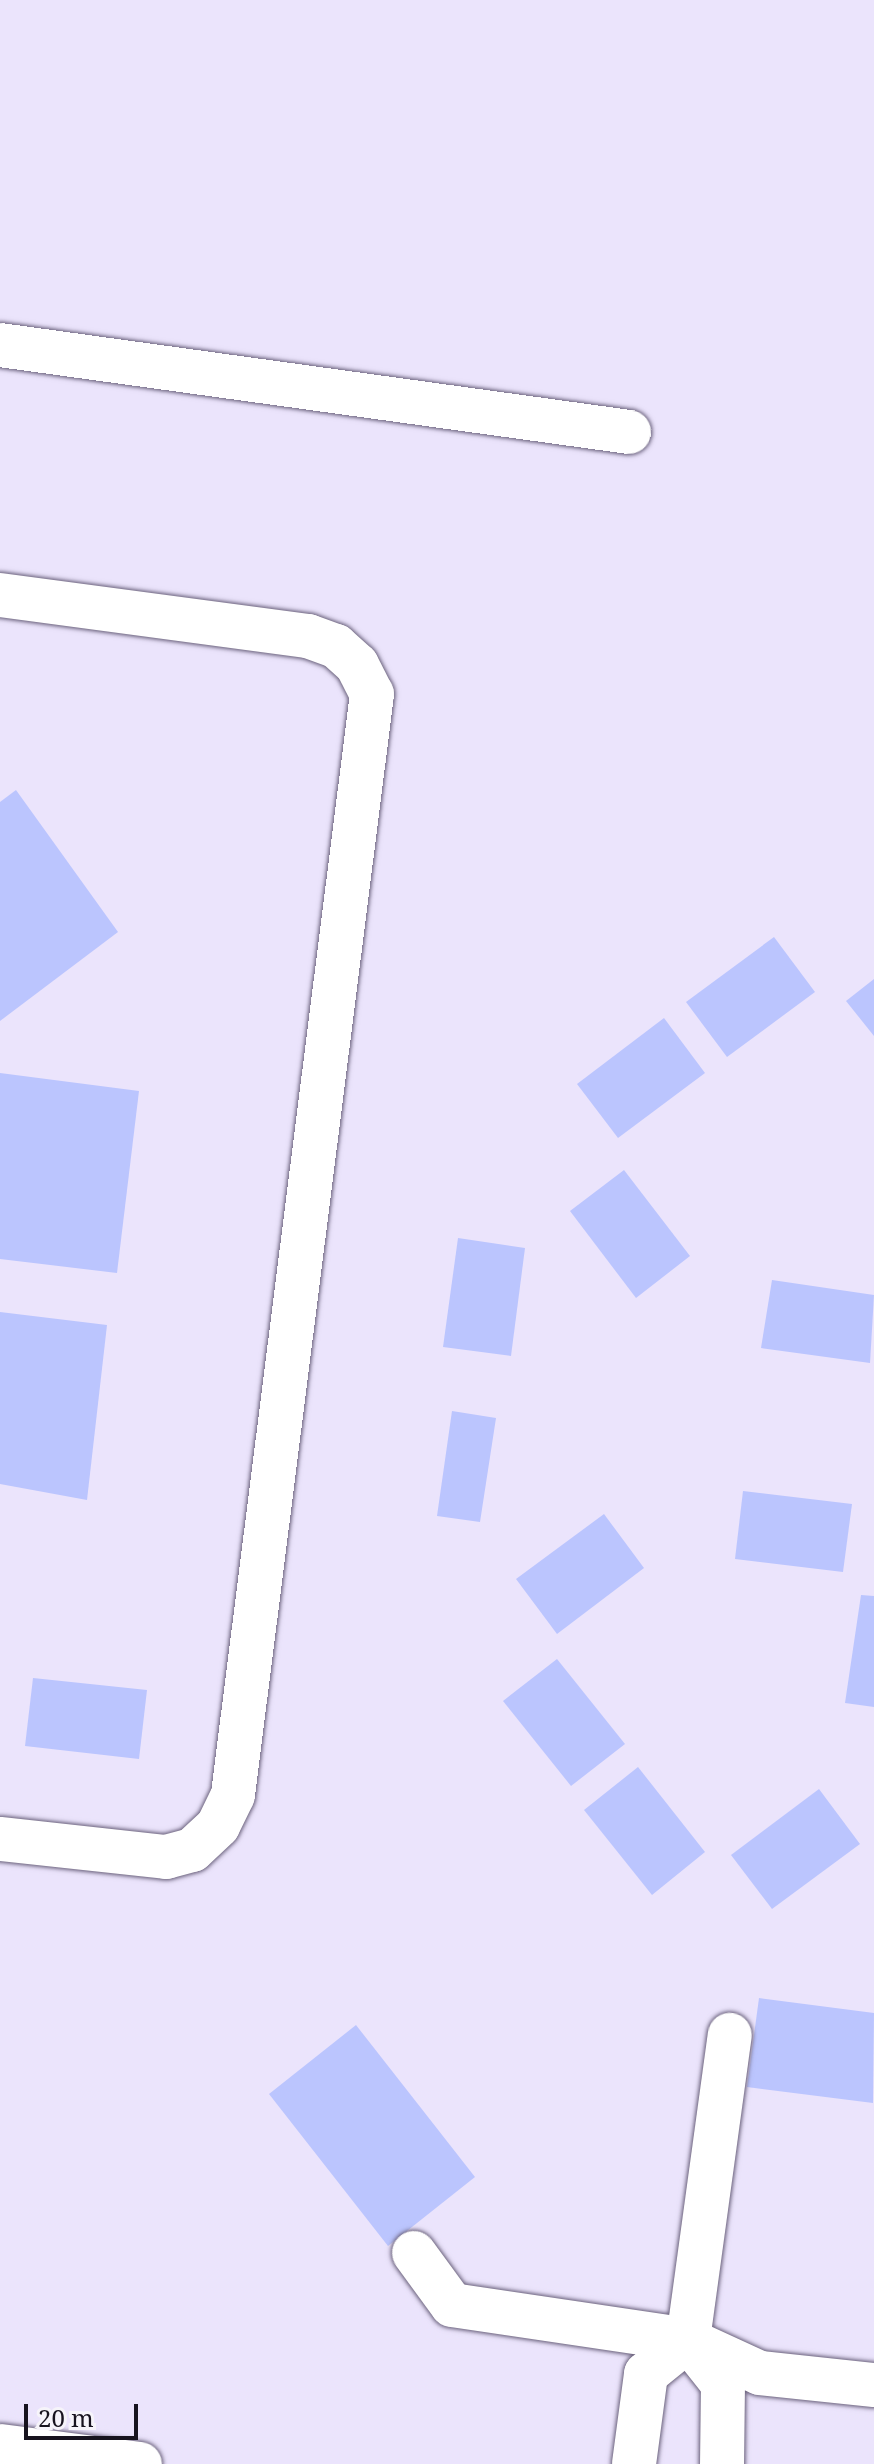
<!DOCTYPE html>
<html>
<head>
<meta charset="utf-8">
<style>
	body { margin:0 }
	#map { position:relative; width:874px; height:2464px; overflow:hidden; background:#ebe4fc; font-family:"Noto Serif",serif }
	div>[style] { position:absolute }
	.building>* { inset:0; background:#bbc5fe }
	.roads { filter:drop-shadow(0 0 2px #6b627d) drop-shadow(0 0 2px #6b627d) }
	.minor>* { height:44px; margin:-22px; padding:0 22px; transform-origin:22px; border-radius:22px; background:#fff }
	span { translate:-50% -50%; white-space:nowrap; text-align:center; line-height:1.15; -webkit-text-stroke:6px #f6f4fa; paint-order:stroke }
	.scale { position:absolute; left:24px; top:2404px; width:114px; height:36px; box-sizing:border-box; border:4px solid #17131e; border-top:0; padding-left:10px; font-size:24px; line-height:28px; white-space:nowrap; color:#17131e; -webkit-text-stroke:6px #f6f4fa; paint-order:stroke }
</style>
</head>
<body>
<div id="map">
	<div class="building">
		<i style="clip-path:polygon(16px 790px,118px 932px,0 1021px,0 802px)"></i>
		<i style="clip-path:polygon(774px 937px,815px 992px,727px 1057px,686px 1002px)"></i>
		<i style="clip-path:polygon(874px 979px,874px 1036px,846px 1001px)"></i>
		<i style="clip-path:polygon(664px 1018px,705px 1073px,618px 1138px,577px 1084px)"></i>
		<i style="clip-path:polygon(0 1073px,139px 1091px,117px 1273px,0 1259px)"></i>
		<i style="clip-path:polygon(624px 1170px,690px 1256px,636px 1298px,570px 1211px)"></i>
		<i style="clip-path:polygon(458px 1238px,525px 1248px,511px 1356px,443px 1347px)"></i>
		<i style="clip-path:polygon(772px 1280px,874px 1295px,870px 1363px,761px 1348px)"></i>
		<i style="clip-path:polygon(0 1312px,107px 1325px,87px 1500px,0 1484px)"></i>
		<i style="clip-path:polygon(452px 1411px,496px 1418px,480px 1522px,437px 1516px)"></i>
		<i style="clip-path:polygon(743px 1491px,852px 1504px,843px 1572px,735px 1559px)"></i>
		<i style="clip-path:polygon(604px 1514px,644px 1568px,557px 1634px,516px 1579px)"></i>
		<i style="clip-path:polygon(861px 1595px,874px 1596px,874px 1707px,845px 1703px)"></i>
		<i style="clip-path:polygon(557px 1659px,625px 1744px,571px 1786px,503px 1701px)"></i>
		<i style="clip-path:polygon(33px 1678px,147px 1690px,139px 1759px,25px 1746px)"></i>
		<i style="clip-path:polygon(638px 1767px,705px 1852px,652px 1895px,584px 1810px)"></i>
		<i style="clip-path:polygon(819px 1789px,860px 1844px,772px 1909px,731px 1855px)"></i>
		<i style="clip-path:polygon(759px 1998px,874px 2013px,873px 2103px,747px 2087px)"></i>
		<i style="clip-path:polygon(356px 2025px,475px 2177px,388px 2246px,269px 2094px)"></i>
	</div>
	<div class="roads">
		<div class="minor">
			<i style="left:0;top:345px;width:635px;rotate:7.87deg"></i>
			<i style="left:0;top:595px;width:311px;rotate:7.6deg"></i>
			<i style="left:308px;top:636px;width:30px;rotate:20deg"></i>
			<i style="left:336px;top:646px;width:28px;rotate:42deg"></i>
			<i style="left:357px;top:665px;width:33px;rotate:63deg"></i>
			<i style="left:372px;top:694px;width:1110px;rotate:97.2deg"></i>
			<i style="left:233px;top:1795px;width:34px;rotate:116deg"></i>
			<i style="left:218px;top:1826px;width:35px;rotate:137deg"></i>
			<i style="left:192px;top:1850px;width:27px;rotate:165deg"></i>
			<i style="left:166px;top:1857px;width:167px;rotate:-173.8deg"></i>
			<i style="left:414px;top:2253px;width:64px;rotate:53.8deg"></i>
			<i style="left:452px;top:2305px;width:239px;rotate:8.4deg"></i>
			<i style="left:688px;top:2340px;width:79px;rotate:24.6deg"></i>
			<i style="left:760px;top:2373px;width:115px;rotate:6deg"></i>
			<i style="left:689px;top:2341px;width:55px;rotate:51.7deg"></i>
			<i style="left:723px;top:2384px;width:80px;rotate:90.7deg"></i>
			<i style="left:0;top:2446px;width:141px;rotate:7.3deg"></i>
			<i style="left:634px;top:2464px;width:91px;rotate:-82.4deg"></i>
			<i style="left:646px;top:2374px;width:54px;rotate:-39deg"></i>
			<i style="left:688px;top:2340px;width:308px;rotate:-82.2deg"></i>
		</div>
	</div>
	<div class="scale">20 m</div>
</div>
</body>
</html>
